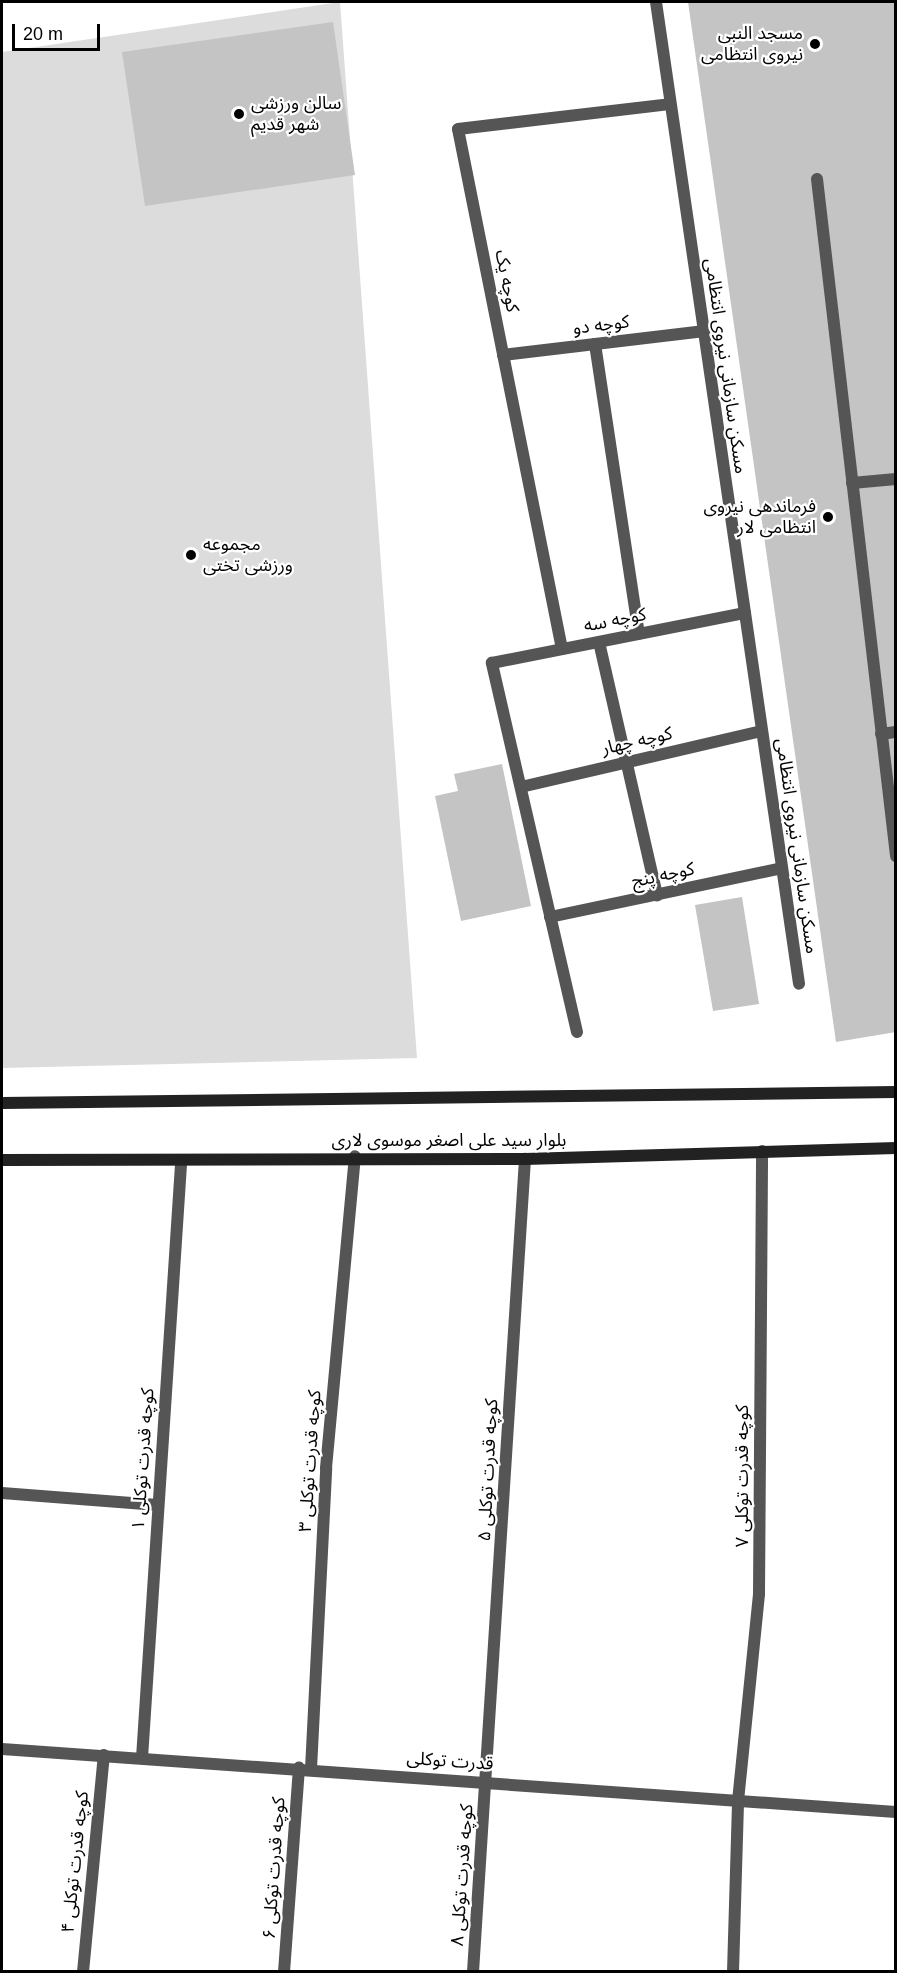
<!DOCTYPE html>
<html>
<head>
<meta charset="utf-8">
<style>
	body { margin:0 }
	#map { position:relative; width:897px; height:1973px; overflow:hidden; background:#fff; font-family:Arial,"Noto Sans Arabic",sans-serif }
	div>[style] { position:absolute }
	.green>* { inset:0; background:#dcdcdc }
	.building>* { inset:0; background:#c4c4c4 }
	.service>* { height:12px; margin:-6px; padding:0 6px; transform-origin:6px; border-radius:6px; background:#555 }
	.minor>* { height:12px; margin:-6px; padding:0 6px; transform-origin:6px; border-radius:6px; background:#555 }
	.tertiary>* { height:12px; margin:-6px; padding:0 6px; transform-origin:6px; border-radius:6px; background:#555 }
	.secondary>* { height:12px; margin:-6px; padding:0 6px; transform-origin:6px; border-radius:6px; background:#222 }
	.dots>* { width:16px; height:16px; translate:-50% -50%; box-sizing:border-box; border:3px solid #fff; border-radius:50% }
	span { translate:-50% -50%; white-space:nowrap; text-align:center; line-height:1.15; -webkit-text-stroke:4.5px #fff; paint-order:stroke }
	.poi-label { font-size:18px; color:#000 }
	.right { translate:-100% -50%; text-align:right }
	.left { translate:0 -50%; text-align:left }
	.street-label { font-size:18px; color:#000 }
	.frame { position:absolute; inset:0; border:3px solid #000; pointer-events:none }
	.scale { position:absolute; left:12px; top:24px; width:88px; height:27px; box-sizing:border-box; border:3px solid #000; border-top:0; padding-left:8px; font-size:18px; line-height:21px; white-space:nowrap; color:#000; -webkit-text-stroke:4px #fff; paint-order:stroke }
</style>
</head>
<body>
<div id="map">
	<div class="green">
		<i style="clip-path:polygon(340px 2px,417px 1058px,2px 1068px,2px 52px)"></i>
	</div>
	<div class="building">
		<i style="clip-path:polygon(688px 2px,896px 2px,896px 1032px,836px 1042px)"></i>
		<i style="clip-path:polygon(333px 22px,355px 175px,145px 206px,122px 52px)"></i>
		<i style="clip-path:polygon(502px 764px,531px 906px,461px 921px,435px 796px,458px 791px,454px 774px)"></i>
		<i style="clip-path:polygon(742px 897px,759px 1004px,713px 1011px,695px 905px)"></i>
	</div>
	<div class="service">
		<i style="left:817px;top:179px;width:682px;rotate:83.34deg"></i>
		<i style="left:852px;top:483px;width:44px;rotate:-5.2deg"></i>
		<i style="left:881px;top:734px;width:15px;rotate:-8deg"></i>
	</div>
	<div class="minor">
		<i style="left:595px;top:344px;width:293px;rotate:81.4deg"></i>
		<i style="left:503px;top:355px;width:201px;rotate:-6.8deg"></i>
		<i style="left:599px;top:642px;width:260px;rotate:77.1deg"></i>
		<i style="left:562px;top:649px;width:530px;rotate:-101.31deg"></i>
		<i style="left:458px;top:129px;width:213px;rotate:-6.7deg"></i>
		<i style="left:521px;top:787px;width:247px;rotate:-13.1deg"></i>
		<i style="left:550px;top:917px;width:237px;rotate:-11.9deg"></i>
		<i style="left:577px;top:1032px;width:379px;rotate:-103deg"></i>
		<i style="left:492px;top:663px;width:258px;rotate:-11.2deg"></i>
		<i style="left:2px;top:1493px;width:156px;rotate:4.4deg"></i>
		<i style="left:142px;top:1758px;width:595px;rotate:-86.24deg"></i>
		<i style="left:311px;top:1769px;width:301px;rotate:-87.1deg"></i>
		<i style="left:326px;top:1468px;width:313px;rotate:-84.7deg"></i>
		<i style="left:83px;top:1972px;width:218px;rotate:-84.5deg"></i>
		<i style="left:284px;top:1972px;width:205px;rotate:-85.8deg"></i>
		<i style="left:473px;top:1972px;width:815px;rotate:-86.34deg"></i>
		<i style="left:733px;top:1972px;width:171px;rotate:-88.3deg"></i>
		<i style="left:738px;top:1801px;width:208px;rotate:-84.2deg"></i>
		<i style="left:759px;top:1594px;width:443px;rotate:-89.6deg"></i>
	</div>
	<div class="tertiary">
		<i style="left:656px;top:2px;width:992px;rotate:81.71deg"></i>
		<i style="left:2px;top:1749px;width:896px;rotate:4.03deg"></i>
	</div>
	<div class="secondary">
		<i style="left:2px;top:1103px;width:894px;rotate:-0.7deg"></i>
		<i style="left:2px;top:1160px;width:523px;rotate:-0.11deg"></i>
		<i style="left:525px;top:1159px;width:371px;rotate:-1.7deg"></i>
	</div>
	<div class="dots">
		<i style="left:815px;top:44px;background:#000"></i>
		<i style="left:239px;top:114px;background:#000"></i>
		<i style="left:828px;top:517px;background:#000"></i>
		<i style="left:191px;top:555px;background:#000"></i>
	</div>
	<div class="poi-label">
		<span class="right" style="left:803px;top:44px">مسجد النبی<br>نیروی انتظامی</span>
		<span class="left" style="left:251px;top:114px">سالن ورزشی<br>شهر قدیم</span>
		<span class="right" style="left:816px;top:517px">فرماندهی نیروی<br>انتظامی لار</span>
		<span class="left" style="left:203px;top:555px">مجموعه<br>ورزشی تختی</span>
	</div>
	<div class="street-label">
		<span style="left:507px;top:281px;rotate:79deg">کوچه یک</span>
		<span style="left:601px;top:325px;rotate:-7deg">کوچه دو</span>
		<span style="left:726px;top:366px;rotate:82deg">مسکن سازمانی نیروی انتظامی</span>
		<span style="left:615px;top:620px;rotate:-11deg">کوچه سه</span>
		<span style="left:637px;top:741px;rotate:-13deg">کوچه چهار</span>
		<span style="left:797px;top:846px;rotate:82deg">مسکن سازمانی نیروی انتظامی</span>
		<span style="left:663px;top:875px;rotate:-12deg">کوچه پنج</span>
		<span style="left:449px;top:1140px">بلوار سید علی اصغر موسوی لاری</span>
		<span style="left:143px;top:1459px;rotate:-86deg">کوچه قدرت توکلی ۱</span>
		<span style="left:310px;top:1461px;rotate:-86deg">کوچه قدرت توکلی ۳</span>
		<span style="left:488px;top:1470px;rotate:-87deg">کوچه قدرت توکلی ۵</span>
		<span style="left:742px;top:1476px;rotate:-90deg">کوچه قدرت توکلی ۷</span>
		<span style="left:450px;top:1761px;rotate:4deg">قدرت توکلی</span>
		<span style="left:75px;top:1862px;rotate:-84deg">کوچه قدرت توکلی ۴</span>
		<span style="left:274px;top:1868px;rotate:-86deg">کوچه قدرت توکلی ۶</span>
		<span style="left:462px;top:1875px;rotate:-86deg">کوچه قدرت توکلی ۸</span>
	</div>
	<div class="frame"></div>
	<div class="scale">20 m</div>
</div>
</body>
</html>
